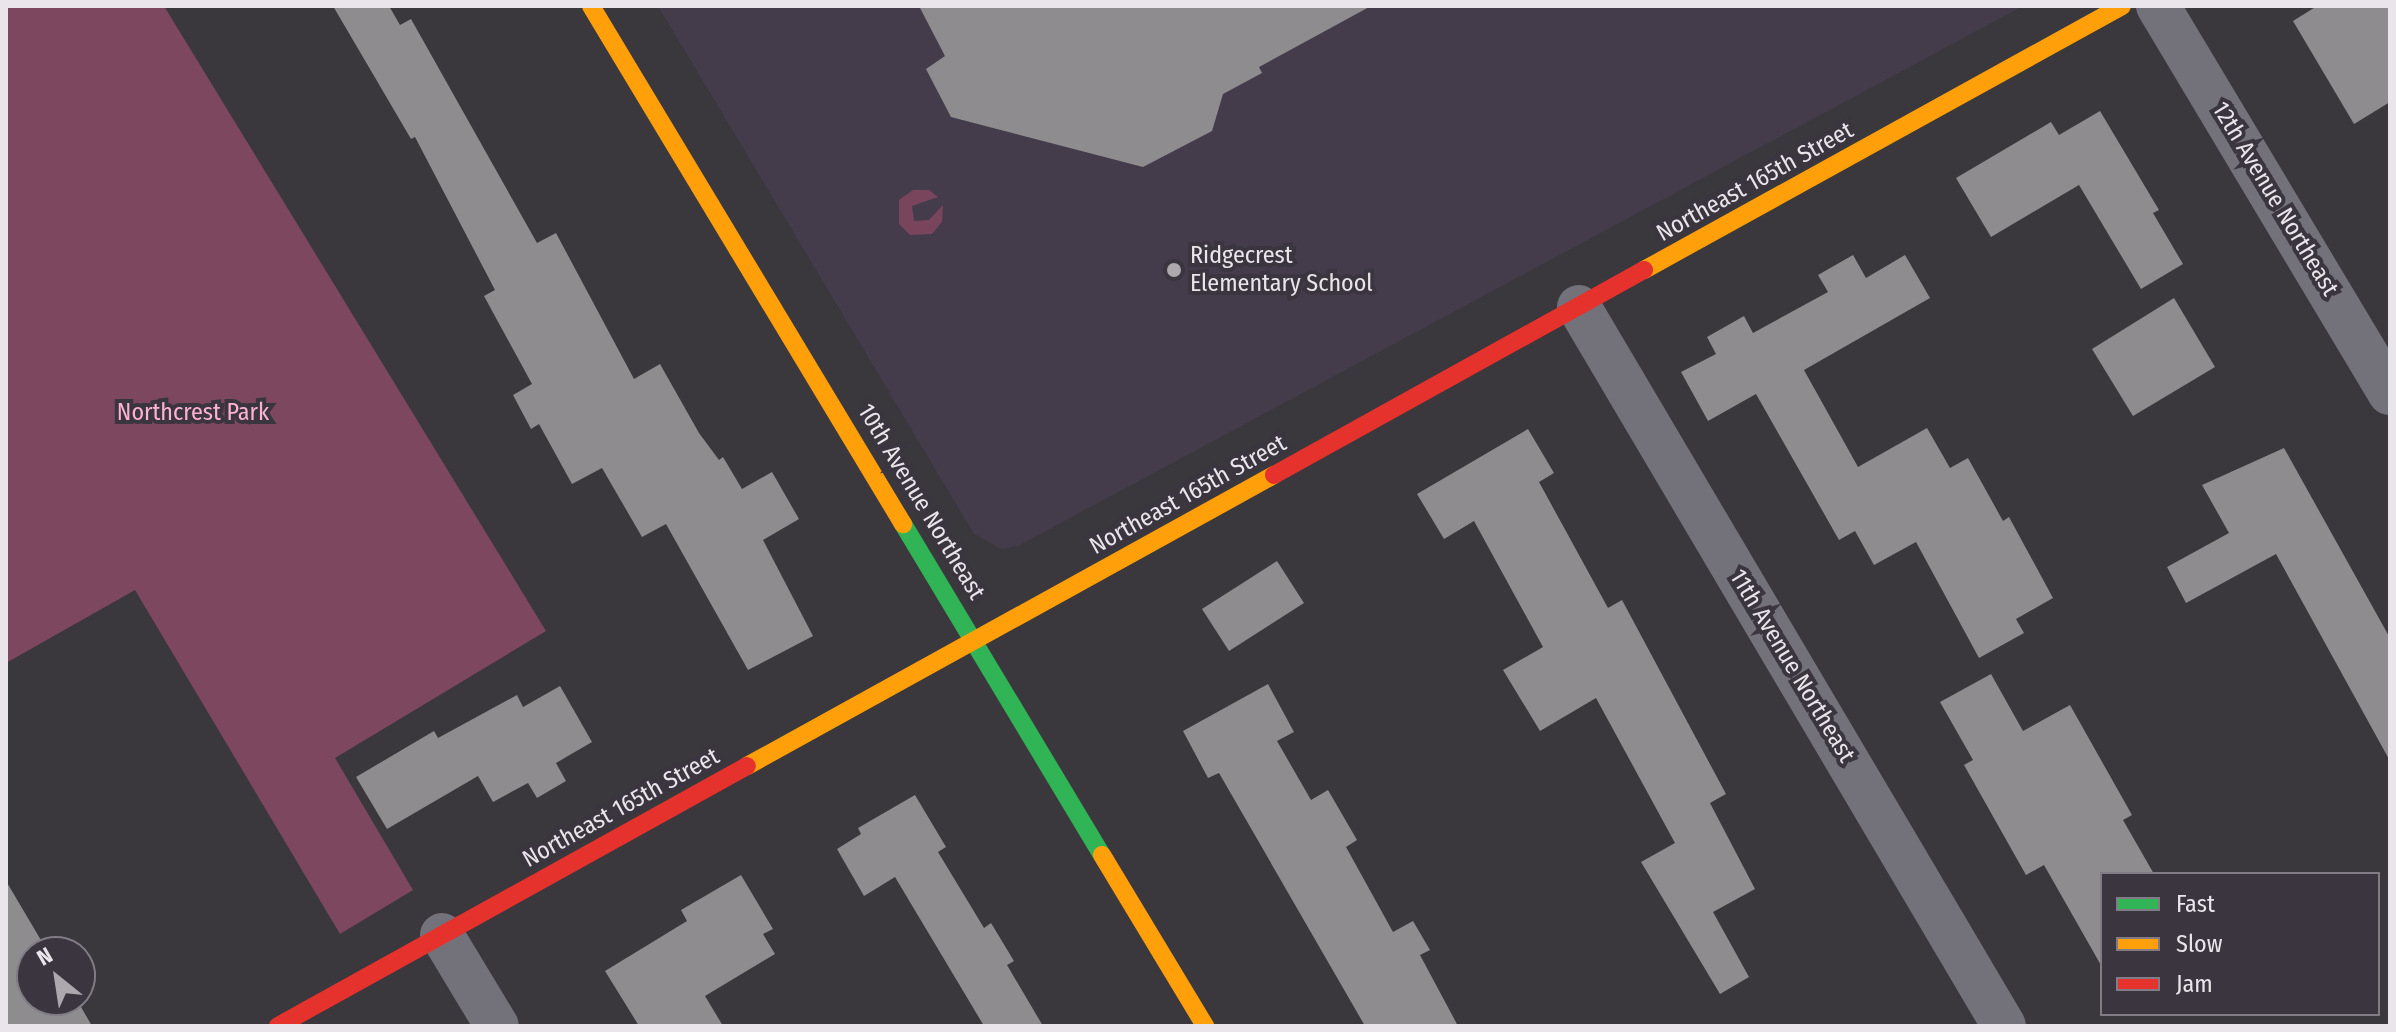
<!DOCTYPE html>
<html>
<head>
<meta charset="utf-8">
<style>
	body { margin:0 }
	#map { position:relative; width:2396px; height:1032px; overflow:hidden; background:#3a373d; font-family:"Fira Sans Condensed",sans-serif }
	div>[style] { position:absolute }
	.built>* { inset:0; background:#443c4b }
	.green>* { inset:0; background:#79455d }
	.forest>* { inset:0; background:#7d4760 }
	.building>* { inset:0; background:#8f8c90 }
	.street>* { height:44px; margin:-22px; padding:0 22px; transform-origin:22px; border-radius:22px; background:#73727a }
	.fast>* { height:18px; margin:-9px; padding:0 9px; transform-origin:9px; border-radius:9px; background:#30b455 }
	.slow>* { height:18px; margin:-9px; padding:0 9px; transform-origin:9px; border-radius:9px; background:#ff9f0a }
	.jam>* { height:18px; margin:-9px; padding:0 9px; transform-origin:9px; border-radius:9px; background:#e5322d }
	.dots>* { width:22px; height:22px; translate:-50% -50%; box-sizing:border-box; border:4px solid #3a353f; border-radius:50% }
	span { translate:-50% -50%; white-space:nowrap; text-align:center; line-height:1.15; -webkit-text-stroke:8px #3a353f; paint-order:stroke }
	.street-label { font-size:24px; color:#e9e5eb }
	.poi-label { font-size:24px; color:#e9e5eb }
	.left { translate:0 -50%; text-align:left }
	.park-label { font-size:24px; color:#feb2d1 }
	.frame { position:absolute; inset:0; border:8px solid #e9e5eb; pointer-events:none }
	.legend { position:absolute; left:2100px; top:872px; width:280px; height:144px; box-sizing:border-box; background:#3a353f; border:2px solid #807b84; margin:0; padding:10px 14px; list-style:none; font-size:24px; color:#e9e5eb }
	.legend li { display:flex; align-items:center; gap:16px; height:40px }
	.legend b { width:40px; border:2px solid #807b84 }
	.north { position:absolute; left:16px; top:936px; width:80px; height:80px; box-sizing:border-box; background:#3a353f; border:2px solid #807b84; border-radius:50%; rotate:330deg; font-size:22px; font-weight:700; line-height:32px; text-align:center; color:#e9e5eb }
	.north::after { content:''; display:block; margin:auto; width:28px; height:36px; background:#aca8ae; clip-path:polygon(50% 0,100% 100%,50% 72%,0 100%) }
</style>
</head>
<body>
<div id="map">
	<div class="built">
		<i style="clip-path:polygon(658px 6px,2023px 6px,1018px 546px,1002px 549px,974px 534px)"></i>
	</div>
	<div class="green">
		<i style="clip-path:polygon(913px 190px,929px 190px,938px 197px,912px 206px,914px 221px,929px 220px,943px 205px,942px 222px,932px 234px,910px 235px,899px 224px,899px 200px)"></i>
	</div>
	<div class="forest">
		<i style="clip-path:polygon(6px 6px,164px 6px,546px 631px,335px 758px,413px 890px,340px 934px,135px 590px,6px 663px)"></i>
	</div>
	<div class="building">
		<i style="clip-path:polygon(333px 6px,389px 6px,400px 25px,411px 19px,537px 243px,556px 233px,634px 379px,660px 364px,699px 433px,719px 460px,723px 457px,742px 489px,772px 472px,799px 519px,763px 540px,813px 636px,748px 670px,666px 524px,642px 537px,602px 468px,572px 484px,539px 424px,531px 429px,513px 395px,532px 384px,484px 296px,495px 290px,415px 137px,411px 139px)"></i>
		<i style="clip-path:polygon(919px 6px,1371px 6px,1259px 67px,1262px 73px,1223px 94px,1212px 131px,1143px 167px,951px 117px,926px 69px,945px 56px)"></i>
		<i style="clip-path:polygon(2317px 6px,2390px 6px,2390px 102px,2354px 124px,2293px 21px)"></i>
		<i style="clip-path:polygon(2100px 111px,2159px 210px,2153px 213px,2183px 264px,2141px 289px,2079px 185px,1991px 237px,1956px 178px,2051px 122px,2059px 135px)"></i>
		<i style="clip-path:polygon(1853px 255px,1866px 278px,1905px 255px,1930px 298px,1804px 370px,1858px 467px,1927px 428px,1950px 468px,1968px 458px,2003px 521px,2009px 517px,2053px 598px,2016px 619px,2024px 633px,1979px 658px,1916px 542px,1874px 565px,1855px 531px,1839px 540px,1756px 394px,1708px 421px,1681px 372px,1716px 354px,1707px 337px,1744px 316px,1753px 333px,1828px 292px,1818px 275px)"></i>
		<i style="clip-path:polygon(2174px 298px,2215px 367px,2133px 416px,2092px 349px)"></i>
		<i style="clip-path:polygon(1528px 429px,1554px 473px,1539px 482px,1608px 608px,1622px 600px,1726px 794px,1710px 803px,1755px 889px,1713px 912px,1749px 977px,1720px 994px,1641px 862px,1675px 843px,1596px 698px,1540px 731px,1503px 670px,1543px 647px,1474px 521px,1444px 539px,1417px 494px)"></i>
		<i style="clip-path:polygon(2284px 448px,2390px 638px,2390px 761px,2276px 554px,2186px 603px,2167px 567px,2229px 533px,2202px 485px)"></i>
		<i style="clip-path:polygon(1277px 561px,1304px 603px,1229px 651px,1202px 609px)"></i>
		<i style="clip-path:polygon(1991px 674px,2023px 731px,2070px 705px,2132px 815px,2123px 820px,2154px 874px,2102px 874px,2102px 967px,2044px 865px,2026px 875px,1964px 765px,1973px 760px,1940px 702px)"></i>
		<i style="clip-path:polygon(1268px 684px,1294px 732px,1277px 741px,1311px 800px,1328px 790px,1357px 840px,1346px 847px,1393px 932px,1413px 921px,1430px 950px,1420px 955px,1458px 1026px,1365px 1026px,1219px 773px,1208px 778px,1183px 731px)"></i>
		<i style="clip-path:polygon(560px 686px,592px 742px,556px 763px,566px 781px,537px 798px,528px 783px,493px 802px,478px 776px,387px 829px,356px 777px,434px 731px,438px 738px,517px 695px,523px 707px)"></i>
		<i style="clip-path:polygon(915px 795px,946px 847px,938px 852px,984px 928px,991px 923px,1014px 961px,1007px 965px,1043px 1026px,984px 1026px,895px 877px,864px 896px,837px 849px,861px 834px,858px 828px)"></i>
		<i style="clip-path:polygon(741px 875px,773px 929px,763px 934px,775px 954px,705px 996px,723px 1026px,639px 1026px,605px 971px,687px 921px,681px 910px)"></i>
		<i style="clip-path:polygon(6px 881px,48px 952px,32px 952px,32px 1000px,77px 1000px,92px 1026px,6px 1026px)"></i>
	</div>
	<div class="street">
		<i style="left:2158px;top:6px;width:451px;rotate:59.1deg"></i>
		<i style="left:1579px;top:307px;width:835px;rotate:59.41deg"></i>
		<i style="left:442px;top:935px;width:106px;rotate:58.9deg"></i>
	</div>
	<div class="fast">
		<i style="left:903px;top:524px;width:386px;rotate:59deg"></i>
	</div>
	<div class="slow">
		<i style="left:591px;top:6px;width:605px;rotate:58.94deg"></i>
		<i style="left:1644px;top:270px;width:546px;rotate:-28.91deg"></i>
		<i style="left:747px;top:766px;width:602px;rotate:-28.91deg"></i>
		<i style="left:1102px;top:855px;width:200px;rotate:58.9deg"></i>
	</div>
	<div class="jam">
		<i style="left:1274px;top:475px;width:423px;rotate:-29deg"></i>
		<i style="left:278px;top:1026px;width:536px;rotate:-29deg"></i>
	</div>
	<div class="dots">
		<i style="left:1174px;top:270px;background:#aca8ae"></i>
	</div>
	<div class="street-label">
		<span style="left:1755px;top:182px;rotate:-29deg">Northeast 165th Street</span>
		<span style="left:2275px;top:199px;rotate:59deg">12th Avenue Northeast</span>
		<span style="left:1188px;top:495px;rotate:-29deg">Northeast 165th Street</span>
		<span style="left:921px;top:502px;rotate:59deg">10th Avenue Northeast</span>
		<span style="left:1792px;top:666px;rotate:59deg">11th Avenue Northeast</span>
		<span style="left:621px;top:808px;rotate:-29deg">Northeast 165th Street</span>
	</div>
	<div class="poi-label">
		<span class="left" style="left:1190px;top:270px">Ridgecrest<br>Elementary School</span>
	</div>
	<div class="park-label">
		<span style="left:193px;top:413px">Northcrest Park</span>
	</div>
	<div class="frame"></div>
	<ul class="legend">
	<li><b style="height:10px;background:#30b455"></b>Fast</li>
	<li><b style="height:10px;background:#ff9f0a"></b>Slow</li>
	<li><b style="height:10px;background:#e5322d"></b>Jam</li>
	</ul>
	<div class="north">N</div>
</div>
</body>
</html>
